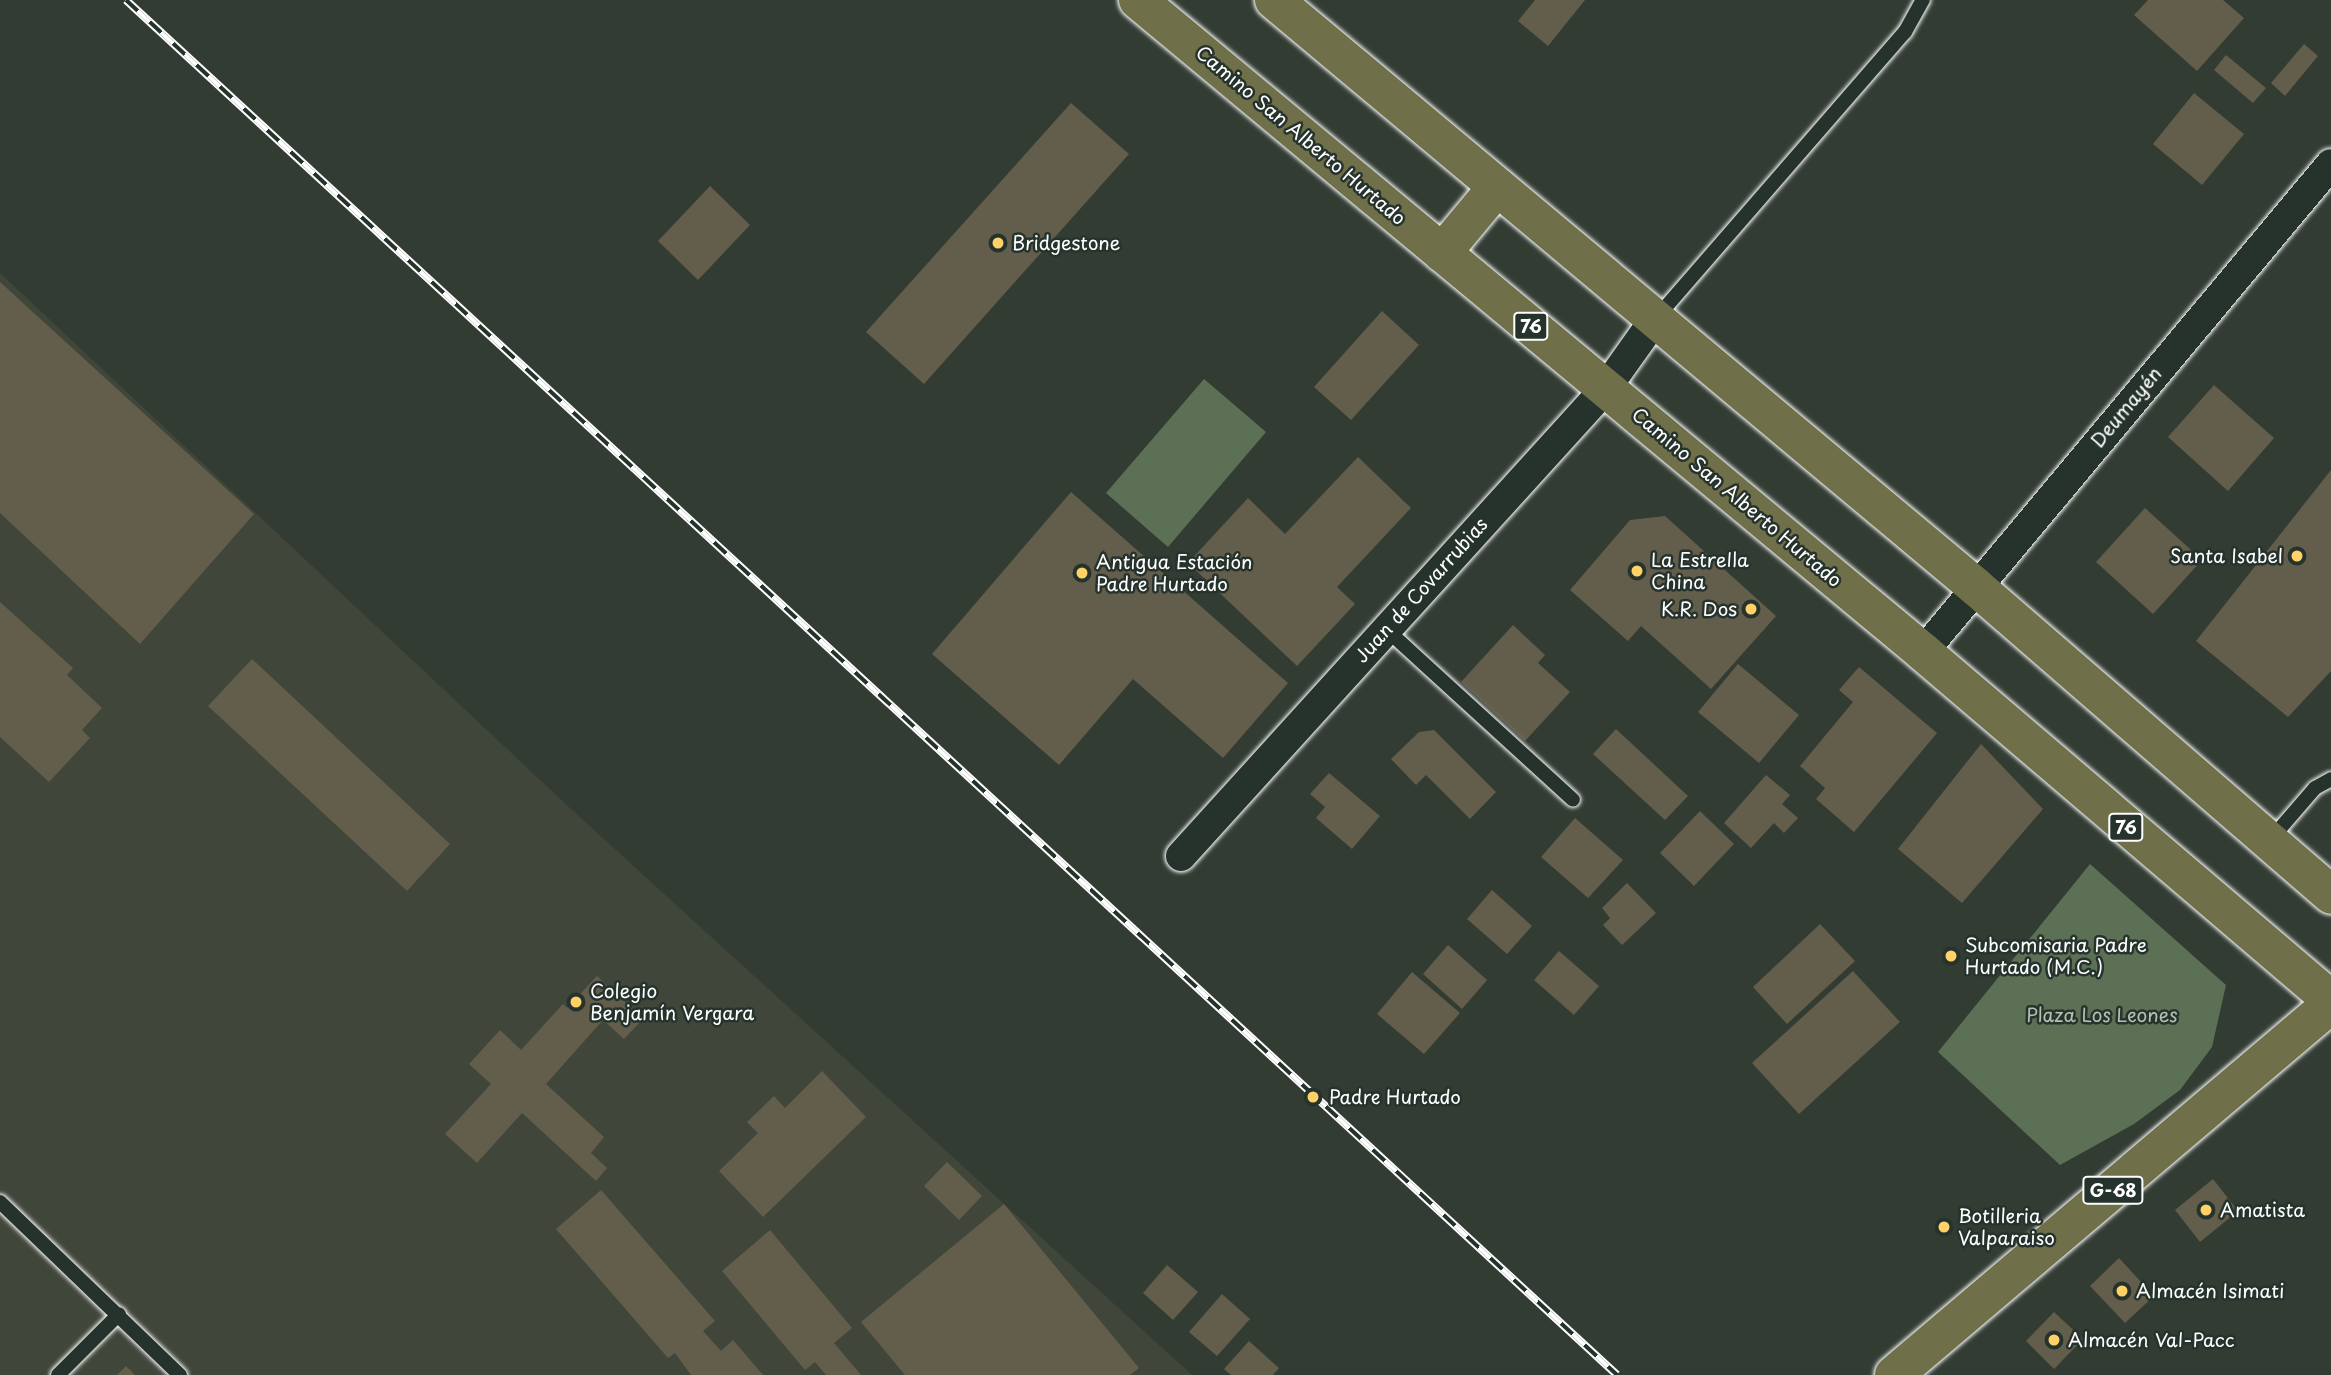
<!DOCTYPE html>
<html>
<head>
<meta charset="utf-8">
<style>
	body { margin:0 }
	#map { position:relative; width:2331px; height:1375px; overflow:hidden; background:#323c33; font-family:"Playpen Sans",sans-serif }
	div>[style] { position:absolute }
	.built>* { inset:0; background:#41463a }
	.green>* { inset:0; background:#5b7054 }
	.building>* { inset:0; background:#635e4b }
	.roads { filter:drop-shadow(0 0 2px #fff) drop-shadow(0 0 2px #fff) }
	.service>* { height:14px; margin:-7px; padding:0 7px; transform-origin:7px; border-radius:7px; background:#26332d }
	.minor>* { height:30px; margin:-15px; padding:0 15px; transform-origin:15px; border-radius:15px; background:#26332d }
	.primary>* { height:38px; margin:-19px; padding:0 19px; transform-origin:19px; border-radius:19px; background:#6f704a }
	.rail>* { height:8px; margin-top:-4px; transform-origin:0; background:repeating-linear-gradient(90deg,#26332d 0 16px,#fff 0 32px); box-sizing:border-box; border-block:2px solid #fff }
	.dots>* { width:19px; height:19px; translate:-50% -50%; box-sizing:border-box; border:4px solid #26332d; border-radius:50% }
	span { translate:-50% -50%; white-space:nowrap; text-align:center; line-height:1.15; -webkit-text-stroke:5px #26332d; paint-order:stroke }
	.shield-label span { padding:2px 5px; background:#26332d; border:2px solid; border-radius:5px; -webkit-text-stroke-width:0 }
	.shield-label { font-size:18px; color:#fff; font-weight:700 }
	.street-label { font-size:19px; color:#fff }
	.poi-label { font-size:19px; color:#fff }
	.left { translate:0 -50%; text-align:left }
	.right { translate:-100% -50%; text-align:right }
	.park-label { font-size:19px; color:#b5bfb2 }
</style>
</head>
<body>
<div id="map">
	<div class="built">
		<i style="clip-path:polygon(0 273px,571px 809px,1192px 1375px,0 1375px)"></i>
	</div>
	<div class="green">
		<i style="clip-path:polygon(1204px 379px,1266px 432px,1168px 547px,1106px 493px)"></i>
		<i style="clip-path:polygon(2090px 864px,2226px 985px,2212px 1047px,2180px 1090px,2134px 1124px,2060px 1165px,1938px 1052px)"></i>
	</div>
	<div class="building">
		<i style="clip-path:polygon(1535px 0,1585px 0,1548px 46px,1518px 21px)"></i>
		<i style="clip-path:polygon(2148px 0,2223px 0,2244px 18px,2197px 71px,2134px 15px)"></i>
		<i style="clip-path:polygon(2304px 44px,2318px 56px,2285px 96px,2271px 83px)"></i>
		<i style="clip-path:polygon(2226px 55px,2266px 88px,2253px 103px,2214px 70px)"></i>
		<i style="clip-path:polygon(2194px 93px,2244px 134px,2202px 185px,2153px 144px)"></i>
		<i style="clip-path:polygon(1071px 103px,1129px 154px,924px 384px,866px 332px)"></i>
		<i style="clip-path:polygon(710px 186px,750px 225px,698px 280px,658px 241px)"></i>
		<i style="clip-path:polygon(0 282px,254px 514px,140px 644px,0 513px)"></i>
		<i style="clip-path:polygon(1382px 311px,1419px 345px,1351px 420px,1314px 387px)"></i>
		<i style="clip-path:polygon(2214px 385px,2274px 438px,2228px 491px,2168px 437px)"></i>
		<i style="clip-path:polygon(1358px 457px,1411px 508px,1337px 587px,1355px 604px,1297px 666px,1188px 563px,1248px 498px,1285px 534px)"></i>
		<i style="clip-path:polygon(2331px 470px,2331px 671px,2288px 717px,2196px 641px)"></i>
		<i style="clip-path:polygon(1071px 492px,1288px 683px,1223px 758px,1133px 679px,1059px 765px,932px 654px)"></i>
		<i style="clip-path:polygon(2145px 508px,2202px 560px,2153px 614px,2096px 562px)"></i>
		<i style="clip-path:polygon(1665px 516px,1776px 616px,1711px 689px,1641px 626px,1628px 641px,1570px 590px,1630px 520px)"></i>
		<i style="clip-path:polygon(0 602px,73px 668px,67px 675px,102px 708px,82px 730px,90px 738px,49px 782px,0 737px)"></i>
		<i style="clip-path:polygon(1513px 625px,1545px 655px,1538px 663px,1570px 692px,1525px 741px,1461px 682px)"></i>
		<i style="clip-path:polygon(252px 659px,450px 844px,407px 891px,208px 706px)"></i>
		<i style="clip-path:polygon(1738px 664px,1799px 715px,1759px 763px,1698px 712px)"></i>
		<i style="clip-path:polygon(1859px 667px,1937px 733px,1854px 832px,1816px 799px,1825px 788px,1800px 766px,1853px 702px,1839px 690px)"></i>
		<i style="clip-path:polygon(1616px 729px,1688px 796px,1665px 820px,1593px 754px)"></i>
		<i style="clip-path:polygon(1434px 730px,1496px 792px,1470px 819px,1426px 775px,1416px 785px,1391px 759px,1419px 732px)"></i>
		<i style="clip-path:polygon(1981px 744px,2043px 809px,1962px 903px,1898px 849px)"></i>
		<i style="clip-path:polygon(1329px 773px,1380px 816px,1352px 849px,1316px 818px,1325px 807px,1310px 794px)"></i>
		<i style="clip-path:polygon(1766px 775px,1790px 795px,1782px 804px,1798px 818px,1784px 833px,1774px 823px,1751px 848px,1724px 823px)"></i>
		<i style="clip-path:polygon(1700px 811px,1734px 844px,1694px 886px,1660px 853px)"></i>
		<i style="clip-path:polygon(1575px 818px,1623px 860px,1588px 898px,1541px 857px)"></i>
		<i style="clip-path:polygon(1627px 883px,1656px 913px,1622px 945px,1603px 925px,1610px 918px,1602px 908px)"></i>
		<i style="clip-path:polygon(1492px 890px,1532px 926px,1507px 954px,1467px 919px)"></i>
		<i style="clip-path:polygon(1820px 924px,1855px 961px,1787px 1024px,1753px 987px)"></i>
		<i style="clip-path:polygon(1448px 945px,1487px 980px,1462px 1009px,1423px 974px)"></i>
		<i style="clip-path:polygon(1559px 951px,1599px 986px,1574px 1015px,1534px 980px)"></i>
		<i style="clip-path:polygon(1853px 971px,1900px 1022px,1799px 1114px,1752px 1063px)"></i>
		<i style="clip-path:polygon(1412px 972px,1460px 1013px,1424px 1054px,1377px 1014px)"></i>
		<i style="clip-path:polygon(597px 976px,643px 1019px,624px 1039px,603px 1020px,546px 1084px,604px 1137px,591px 1153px,607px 1168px,596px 1181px,522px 1113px,477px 1163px,445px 1134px,491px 1084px,469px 1064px,500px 1030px,521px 1050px,563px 1004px,567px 1008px)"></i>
		<i style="clip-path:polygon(822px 1071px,866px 1117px,763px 1217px,719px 1171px,758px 1133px,747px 1122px,774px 1096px,785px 1108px)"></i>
		<i style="clip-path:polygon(947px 1162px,982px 1196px,959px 1220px,924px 1186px)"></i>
		<i style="clip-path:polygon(2213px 1179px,2238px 1211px,2200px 1242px,2175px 1210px)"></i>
		<i style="clip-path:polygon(601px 1190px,715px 1321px,703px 1331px,721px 1351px,733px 1340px,763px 1375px,691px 1375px,675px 1353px,668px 1358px,556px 1229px)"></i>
		<i style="clip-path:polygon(1004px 1204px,1139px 1368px,1130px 1375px,905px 1375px,861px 1322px)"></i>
		<i style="clip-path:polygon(770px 1230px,852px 1328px,834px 1343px,861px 1375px,826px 1375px,815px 1362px,805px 1370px,722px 1271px)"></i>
		<i style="clip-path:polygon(2119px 1258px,2154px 1296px,2125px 1323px,2090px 1286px)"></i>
		<i style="clip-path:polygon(1167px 1265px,1198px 1292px,1173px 1320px,1143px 1293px)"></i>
		<i style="clip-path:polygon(1222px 1294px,1250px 1319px,1217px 1356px,1189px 1332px)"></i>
		<i style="clip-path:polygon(2054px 1312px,2083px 1339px,2054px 1369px,2026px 1341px)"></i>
		<i style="clip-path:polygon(1249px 1341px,1279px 1368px,1273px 1375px,1231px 1375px,1224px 1369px)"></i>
		<i style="clip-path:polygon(126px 1366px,135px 1375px,117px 1375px)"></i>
	</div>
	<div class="roads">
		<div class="service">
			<i style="left:1657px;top:317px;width:378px;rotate:-49deg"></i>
			<i style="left:1905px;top:32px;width:37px;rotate:-61deg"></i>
			<i style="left:1386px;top:629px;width:253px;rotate:42.4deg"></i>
			<i style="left:2271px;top:839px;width:67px;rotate:-49.2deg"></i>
			<i style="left:2315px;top:788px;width:18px;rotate:-29deg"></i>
			<i style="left:0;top:1202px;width:250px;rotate:43.9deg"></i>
			<i style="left:58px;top:1375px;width:86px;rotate:-45deg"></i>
		</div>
		<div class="minor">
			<i style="left:1923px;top:652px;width:636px;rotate:-50.1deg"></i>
			<i style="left:1181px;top:856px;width:632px;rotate:-47.76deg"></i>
			<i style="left:1606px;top:388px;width:85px;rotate:-54.6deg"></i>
		</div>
		<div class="primary">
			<i style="left:1138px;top:0;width:1020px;rotate:39.71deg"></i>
			<i style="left:1923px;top:652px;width:536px;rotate:40.46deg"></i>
			<i style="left:1274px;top:0;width:915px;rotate:39.9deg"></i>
			<i style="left:1976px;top:587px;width:470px;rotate:40.9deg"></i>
			<i style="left:1442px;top:253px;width:86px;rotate:-50.2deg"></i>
			<i style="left:1894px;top:1375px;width:573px;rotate:-40.33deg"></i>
		</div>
	</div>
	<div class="rail">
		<i style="left:126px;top:0;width:2028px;rotate:42.68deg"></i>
	</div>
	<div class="dots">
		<i style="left:998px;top:243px;background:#ffd166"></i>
		<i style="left:2297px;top:556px;background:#ffd166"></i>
		<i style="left:1637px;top:571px;background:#ffd166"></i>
		<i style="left:1082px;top:573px;background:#ffd166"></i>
		<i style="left:1751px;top:609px;background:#ffd166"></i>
		<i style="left:1951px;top:956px;background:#ffd166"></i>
		<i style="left:576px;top:1002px;background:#ffd166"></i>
		<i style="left:1313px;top:1097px;background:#ffd166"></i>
		<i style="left:2206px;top:1210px;background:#ffd166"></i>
		<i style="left:1944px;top:1227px;background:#ffd166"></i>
		<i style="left:2122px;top:1291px;background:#ffd166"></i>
		<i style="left:2054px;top:1340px;background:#ffd166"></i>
	</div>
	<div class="shield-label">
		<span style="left:1531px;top:326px">76</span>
		<span style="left:2126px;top:827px">76</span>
		<span style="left:2113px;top:1190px">G-68</span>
	</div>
	<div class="street-label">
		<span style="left:1301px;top:135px;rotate:40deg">Camino San Alberto Hurtado</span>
		<span style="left:2126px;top:407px;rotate:-50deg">Deumayén</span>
		<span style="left:1737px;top:497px;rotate:40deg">Camino San Alberto Hurtado</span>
		<span style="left:1421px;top:590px;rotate:-48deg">Juan de Covarrubias</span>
	</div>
	<div class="poi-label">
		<span class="left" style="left:1012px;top:243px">Bridgestone</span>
		<span class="right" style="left:2283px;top:556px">Santa Isabel</span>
		<span class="left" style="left:1651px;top:571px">La Estrella<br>China</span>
		<span class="left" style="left:1096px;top:573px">Antigua Estación<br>Padre Hurtado</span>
		<span class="right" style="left:1737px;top:609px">K.R. Dos</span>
		<span class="left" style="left:1965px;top:956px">Subcomisaria Padre<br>Hurtado (M.C.)</span>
		<span class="left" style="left:590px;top:1002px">Colegio<br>Benjamín Vergara</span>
		<span class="left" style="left:1329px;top:1097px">Padre Hurtado</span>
		<span class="left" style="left:2220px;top:1210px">Amatista</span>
		<span class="left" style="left:1958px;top:1227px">Botilleria<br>Valparaiso</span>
		<span class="left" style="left:2136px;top:1291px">Almacén Isimati</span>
		<span class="left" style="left:2068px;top:1340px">Almacén Val-Pacc</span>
	</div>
	<div class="park-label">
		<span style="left:2102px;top:1015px">Plaza Los Leones</span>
	</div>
</div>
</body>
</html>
